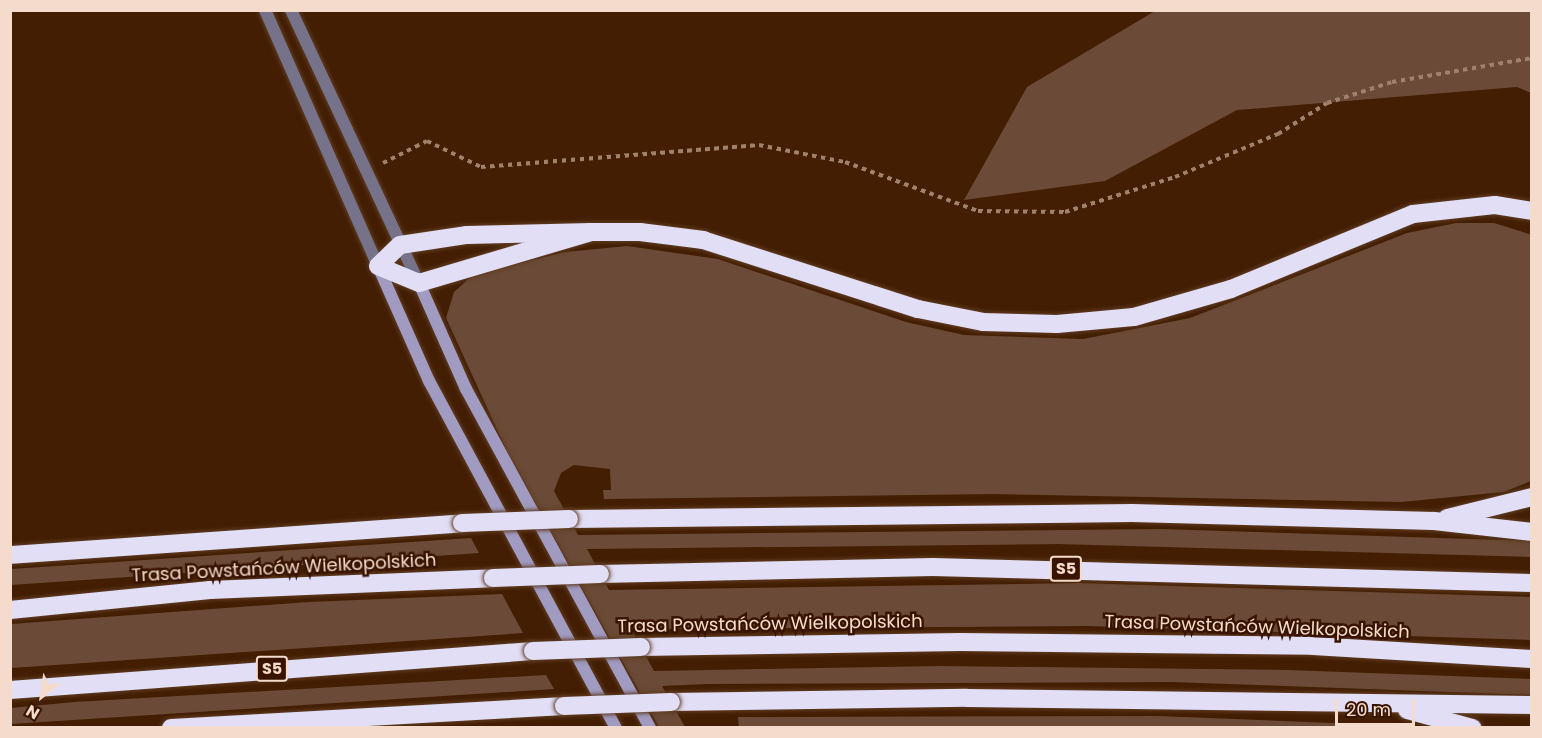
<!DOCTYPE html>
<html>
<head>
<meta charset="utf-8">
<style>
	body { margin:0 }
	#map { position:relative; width:1542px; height:738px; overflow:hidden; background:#431e03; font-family:Poppins,sans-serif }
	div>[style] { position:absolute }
	.green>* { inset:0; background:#6b4b37 }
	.path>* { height:4px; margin-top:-2px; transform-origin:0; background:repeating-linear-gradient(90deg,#9f816c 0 4.5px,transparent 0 9px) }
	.roads { filter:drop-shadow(0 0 2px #5f3c23) drop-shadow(0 0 2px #5f3c23) }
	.tertiary>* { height:12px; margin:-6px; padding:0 6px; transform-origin:6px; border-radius:6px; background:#76728a }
	.secondary>* { height:12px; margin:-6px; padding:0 6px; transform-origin:6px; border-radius:6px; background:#a19bc2 }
	.motorway>* { height:18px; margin:-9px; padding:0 9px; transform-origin:9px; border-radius:9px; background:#e1def6 }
	.bridges { filter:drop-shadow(0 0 2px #5f3c23) drop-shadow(0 0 2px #5f3c23) }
	.motorway-bridge>* { height:18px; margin:-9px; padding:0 9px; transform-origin:9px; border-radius:9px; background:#e1def6 }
	span { translate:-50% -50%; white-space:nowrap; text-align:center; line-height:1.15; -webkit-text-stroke:5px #381400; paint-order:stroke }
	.shield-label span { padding:2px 4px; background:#381400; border:2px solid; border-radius:4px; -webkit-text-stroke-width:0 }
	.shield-label { font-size:16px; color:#f4dbcc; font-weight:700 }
	.street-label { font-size:18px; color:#f4dbcc }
	.frame { position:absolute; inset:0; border:12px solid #f4dbcc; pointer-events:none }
	.north { position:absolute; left:12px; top:666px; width:60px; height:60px; -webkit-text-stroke:4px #381400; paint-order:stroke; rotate:210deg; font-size:16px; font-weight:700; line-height:24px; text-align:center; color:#f4dbcc }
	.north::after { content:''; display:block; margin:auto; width:21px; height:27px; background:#f4dbcc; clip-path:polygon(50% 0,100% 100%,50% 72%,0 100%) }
	.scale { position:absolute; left:1335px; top:699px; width:80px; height:27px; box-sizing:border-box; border:3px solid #f4dbcc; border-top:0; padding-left:8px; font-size:18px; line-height:21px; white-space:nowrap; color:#f4dbcc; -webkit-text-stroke:4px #381400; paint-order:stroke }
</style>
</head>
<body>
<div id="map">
	<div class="green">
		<i style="clip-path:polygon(1155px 11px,1531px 11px,1531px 93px,1517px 87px,1237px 110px,1105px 181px,964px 200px,1027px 87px)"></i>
		<i style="clip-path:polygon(1456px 223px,1494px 223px,1532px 235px,1531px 481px,1504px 492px,1401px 502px,993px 494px,604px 499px,603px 490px,611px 490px,610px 469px,574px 465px,561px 473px,554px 491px,578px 535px,1161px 529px,1531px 541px,1531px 557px,1058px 544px,587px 549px,609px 590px,1080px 583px,1531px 597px,1531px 640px,1088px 626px,631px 629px,654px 671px,941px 666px,1288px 670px,1531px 679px,1531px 695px,1172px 682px,708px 684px,662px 686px,685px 727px,659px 727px,512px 462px,446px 318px,454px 292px,474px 274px,565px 252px,627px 246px,718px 259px,906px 322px,964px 335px,1083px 339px,1190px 318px,1407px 233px)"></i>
		<i style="clip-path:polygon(471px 538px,479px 553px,11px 585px,11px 569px)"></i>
		<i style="clip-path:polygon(502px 594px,523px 633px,11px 668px,11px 624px,308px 602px)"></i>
		<i style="clip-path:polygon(546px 675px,554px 689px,11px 724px,11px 708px,74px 702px)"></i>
		<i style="clip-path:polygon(1159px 716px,1429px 727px,739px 728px,738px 717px)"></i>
	</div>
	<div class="path">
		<i style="left:383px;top:163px;width:49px;rotate:-26.6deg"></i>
		<i style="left:427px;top:141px;width:60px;rotate:25.7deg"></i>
		<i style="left:481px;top:167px;width:279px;rotate:-4.5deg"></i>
		<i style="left:759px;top:145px;width:88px;rotate:11.2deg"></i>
		<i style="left:845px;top:162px;width:142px;rotate:20.2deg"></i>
		<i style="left:978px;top:211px;width:87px;rotate:0.7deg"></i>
		<i style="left:1065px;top:212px;width:115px;rotate:-17.7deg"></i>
		<i style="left:1175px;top:177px;width:112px;rotate:-22.7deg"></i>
		<i style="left:1278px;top:134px;width:58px;rotate:-32.3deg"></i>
		<i style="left:1327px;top:103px;width:68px;rotate:-17.9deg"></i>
		<i style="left:1392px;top:82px;width:142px;rotate:-9.7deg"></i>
	</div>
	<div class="roads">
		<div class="tertiary">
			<i style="left:265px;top:10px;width:280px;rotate:66.2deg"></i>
			<i style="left:291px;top:10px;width:302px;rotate:64.9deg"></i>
		</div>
		<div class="secondary">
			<i style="left:378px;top:266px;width:126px;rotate:66.1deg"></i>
			<i style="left:429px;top:381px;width:394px;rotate:61.7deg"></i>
			<i style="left:419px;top:283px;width:116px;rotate:66.1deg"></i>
			<i style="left:466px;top:389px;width:386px;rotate:61.5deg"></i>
		</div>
		<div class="motorway">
			<i style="left:591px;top:232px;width:179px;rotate:163.5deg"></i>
			<i style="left:419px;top:283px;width:44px;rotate:-157.5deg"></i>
			<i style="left:378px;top:266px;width:30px;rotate:-44deg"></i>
			<i style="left:400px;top:245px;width:68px;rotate:-8.5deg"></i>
			<i style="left:467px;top:235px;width:124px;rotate:-1.4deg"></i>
			<i style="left:591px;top:232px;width:49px"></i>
			<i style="left:640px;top:232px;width:64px;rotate:7.2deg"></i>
			<i style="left:703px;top:240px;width:226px;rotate:17.8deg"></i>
			<i style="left:918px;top:309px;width:66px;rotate:11.3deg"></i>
			<i style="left:983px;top:322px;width:74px;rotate:1.5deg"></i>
			<i style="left:1057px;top:324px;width:77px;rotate:-5.2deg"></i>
			<i style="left:1134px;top:317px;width:101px;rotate:-16.1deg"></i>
			<i style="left:1231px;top:289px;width:197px;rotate:-22.4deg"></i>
			<i style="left:1413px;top:214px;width:82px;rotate:-6.3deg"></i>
			<i style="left:1495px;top:205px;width:37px;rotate:9deg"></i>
			<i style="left:1447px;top:518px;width:88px;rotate:-13.9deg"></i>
			<i style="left:569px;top:519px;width:563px;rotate:-0.61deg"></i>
			<i style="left:1132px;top:513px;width:302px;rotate:1.5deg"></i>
			<i style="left:1434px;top:521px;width:99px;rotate:6.4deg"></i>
			<i style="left:10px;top:555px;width:453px;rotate:-4deg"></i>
			<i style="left:600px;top:574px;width:333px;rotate:-1.2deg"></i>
			<i style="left:933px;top:567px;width:599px;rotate:1.53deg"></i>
			<i style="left:10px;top:610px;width:201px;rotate:-5.7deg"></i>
			<i style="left:210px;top:590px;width:283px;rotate:-2.4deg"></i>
			<i style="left:641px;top:647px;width:319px;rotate:-0.9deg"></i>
			<i style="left:960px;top:642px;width:353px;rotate:0.6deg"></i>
			<i style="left:1313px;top:646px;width:219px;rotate:3.4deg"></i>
			<i style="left:10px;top:690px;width:524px;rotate:-4.26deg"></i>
			<i style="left:671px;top:702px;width:296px;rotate:-0.8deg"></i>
			<i style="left:967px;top:698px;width:565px;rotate:0.71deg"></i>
			<i style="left:1407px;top:710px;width:68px;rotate:15.3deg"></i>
			<i style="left:171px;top:728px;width:394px;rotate:-3.2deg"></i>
		</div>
	</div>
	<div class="bridges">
		<div class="motorway-bridge">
			<i style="left:462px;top:523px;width:107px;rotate:-2.1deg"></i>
			<i style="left:493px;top:578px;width:107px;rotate:-2.1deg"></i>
			<i style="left:533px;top:651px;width:108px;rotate:-2.1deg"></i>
			<i style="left:564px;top:706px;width:107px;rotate:-2.1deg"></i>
		</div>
	</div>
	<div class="shield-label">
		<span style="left:1066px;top:569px">S5</span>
		<span style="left:272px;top:669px">S5</span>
	</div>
	<div class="street-label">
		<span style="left:284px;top:568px;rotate:-3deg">Trasa Powstańców Wielkopolskich</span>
		<span style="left:770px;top:624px;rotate:-1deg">Trasa Powstańców Wielkopolskich</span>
		<span style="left:1257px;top:627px;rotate:2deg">Trasa Powstańców Wielkopolskich</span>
	</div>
	<div class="frame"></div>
	<div class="north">N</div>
	<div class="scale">20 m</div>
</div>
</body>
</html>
